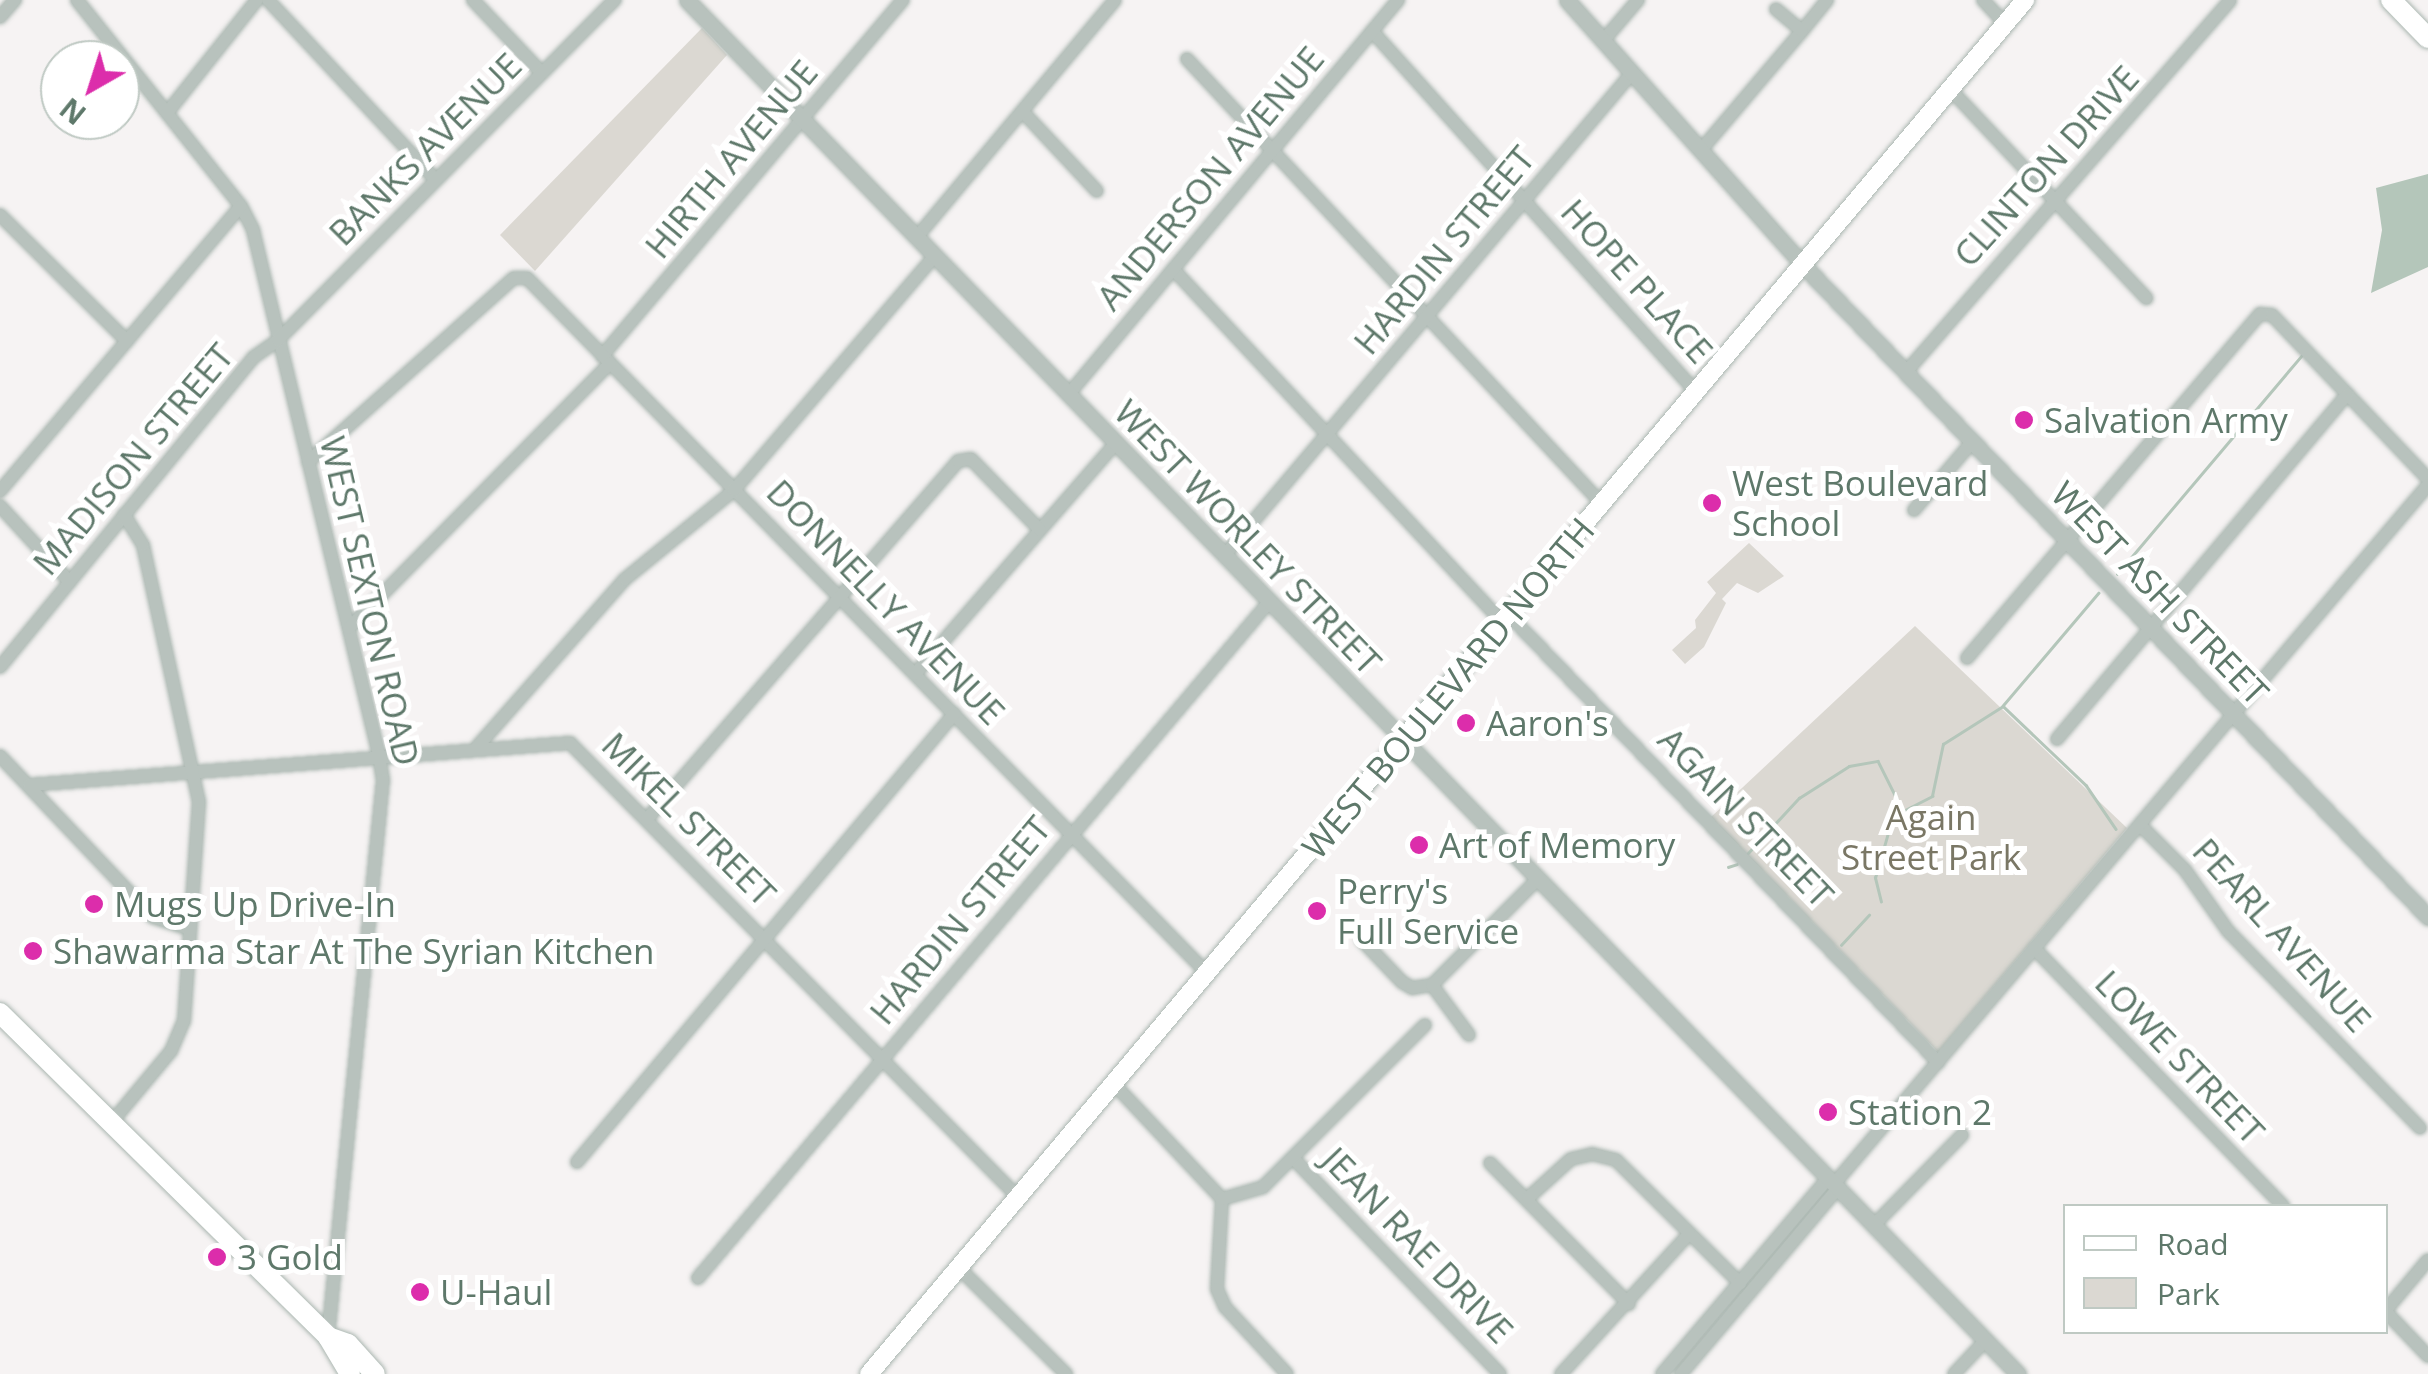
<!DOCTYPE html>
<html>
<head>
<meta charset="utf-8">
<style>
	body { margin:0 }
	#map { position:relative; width:2428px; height:1374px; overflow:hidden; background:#f6f3f3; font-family:"Open Sans",sans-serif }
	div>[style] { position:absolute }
	.green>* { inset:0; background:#dbd8d2 }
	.water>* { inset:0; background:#b4c6ba }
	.stream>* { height:2.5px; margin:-1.25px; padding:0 1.25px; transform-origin:1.25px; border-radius:1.25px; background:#b4c6ba }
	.roads { filter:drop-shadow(0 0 2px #abb7b1) drop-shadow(0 0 2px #abb7b1) }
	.minor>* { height:12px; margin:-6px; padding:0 6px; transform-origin:6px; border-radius:6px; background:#b8c2bd }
	.tertiary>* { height:15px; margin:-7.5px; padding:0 7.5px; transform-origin:7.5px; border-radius:7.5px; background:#b8c2bd }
	.secondary>* { height:18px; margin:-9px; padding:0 9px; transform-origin:9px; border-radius:9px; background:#fff }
	.primary>* { height:20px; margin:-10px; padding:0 10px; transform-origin:10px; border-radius:10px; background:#fff }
	.dots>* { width:28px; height:28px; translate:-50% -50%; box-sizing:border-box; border:5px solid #fff; border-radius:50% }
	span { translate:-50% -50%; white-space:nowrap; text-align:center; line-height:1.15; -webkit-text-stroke:10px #fff; paint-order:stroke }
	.street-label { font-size:35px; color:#5e786a }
	.poi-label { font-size:35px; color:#5e786a }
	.left { translate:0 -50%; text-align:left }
	.park-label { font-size:35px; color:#7a7765 }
	.legend { position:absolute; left:2063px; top:1204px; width:325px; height:130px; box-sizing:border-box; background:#fff; border:2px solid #bfc9c3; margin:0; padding:12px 18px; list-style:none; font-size:30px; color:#5e786a }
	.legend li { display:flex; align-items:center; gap:20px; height:50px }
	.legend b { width:50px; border:2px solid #bfc9c3 }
	.north { position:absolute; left:40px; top:40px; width:100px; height:100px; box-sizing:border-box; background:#fff; border:2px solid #bfc9c3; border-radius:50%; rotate:219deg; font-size:28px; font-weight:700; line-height:40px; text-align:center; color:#5e786a }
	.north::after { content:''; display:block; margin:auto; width:35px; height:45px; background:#dc2dab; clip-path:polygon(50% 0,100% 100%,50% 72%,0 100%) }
</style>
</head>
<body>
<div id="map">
	<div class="green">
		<i style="clip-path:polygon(702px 28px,727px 55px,535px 271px,500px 235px)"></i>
		<i style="clip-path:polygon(1749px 543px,1784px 576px,1758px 593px,1737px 583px,1722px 599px,1726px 603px,1704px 647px,1685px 664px,1672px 650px,1696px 628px,1695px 620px,1716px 593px,1707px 582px)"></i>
		<i style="clip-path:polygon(1915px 626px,2127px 828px,1938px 1052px,1711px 817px)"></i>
	</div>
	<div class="water">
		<i style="clip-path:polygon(2428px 174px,2428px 267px,2371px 293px,2382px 230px,2376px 188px)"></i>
	</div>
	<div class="stream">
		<i style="left:2117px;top:574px;width:285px;rotate:-49.8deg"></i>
		<i style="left:2099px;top:593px;width:148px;rotate:130.3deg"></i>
		<i style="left:2003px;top:706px;width:115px;rotate:43.6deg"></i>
		<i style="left:2086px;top:785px;width:53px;rotate:55.7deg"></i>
		<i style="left:1748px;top:853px;width:75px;rotate:-47.2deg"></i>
		<i style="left:1799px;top:798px;width:59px;rotate:-32.6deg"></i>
		<i style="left:1849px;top:766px;width:29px;rotate:-10deg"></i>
		<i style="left:1878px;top:761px;width:56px;rotate:63.4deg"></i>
		<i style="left:1728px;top:867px;width:9px;rotate:-18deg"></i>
		<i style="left:1881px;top:902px;width:25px;rotate:-104deg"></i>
		<i style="left:1875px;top:878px;width:47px;rotate:-73.9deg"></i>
		<i style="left:1888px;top:833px;width:27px;rotate:-56deg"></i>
		<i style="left:1903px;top:811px;width:33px;rotate:-27deg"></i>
		<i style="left:1932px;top:796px;width:53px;rotate:-78.1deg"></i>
		<i style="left:1943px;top:744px;width:71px;rotate:-32.3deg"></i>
		<i style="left:1841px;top:945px;width:41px;rotate:-47deg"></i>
	</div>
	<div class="roads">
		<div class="minor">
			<i style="left:77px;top:0;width:263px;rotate:51.5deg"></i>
			<i style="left:241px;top:206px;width:27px;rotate:63deg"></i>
			<i style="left:253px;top:230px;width:540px;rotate:76.5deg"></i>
			<i style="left:379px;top:755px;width:25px;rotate:81deg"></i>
			<i style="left:383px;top:780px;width:560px;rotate:95.64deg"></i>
			<i style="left:268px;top:0;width:246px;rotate:47deg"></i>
			<i style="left:473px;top:0;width:100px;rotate:46.6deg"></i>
			<i style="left:1983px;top:0;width:33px;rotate:47deg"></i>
			<i style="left:0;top:17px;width:23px;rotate:-49deg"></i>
			<i style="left:1372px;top:31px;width:486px;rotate:48.1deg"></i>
			<i style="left:1802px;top:31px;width:40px;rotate:-51deg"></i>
			<i style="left:1603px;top:41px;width:54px;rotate:-49.5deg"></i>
			<i style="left:1187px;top:59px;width:610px;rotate:46.99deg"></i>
			<i style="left:1950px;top:89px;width:287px;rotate:46.8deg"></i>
			<i style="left:1023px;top:112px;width:108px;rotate:46.9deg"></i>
			<i style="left:167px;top:113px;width:144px;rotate:-51.5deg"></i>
			<i style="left:1701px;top:150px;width:156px;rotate:-49.7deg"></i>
			<i style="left:1802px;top:31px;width:34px;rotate:-140deg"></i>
			<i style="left:0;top:215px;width:179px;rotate:44.8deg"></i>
			<i style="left:916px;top:238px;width:310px;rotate:-50.1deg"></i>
			<i style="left:1173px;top:269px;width:484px;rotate:47deg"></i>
			<i style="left:602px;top:356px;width:466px;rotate:-49.8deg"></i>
			<i style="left:1906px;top:372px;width:493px;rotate:-48.9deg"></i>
			<i style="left:1068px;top:395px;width:515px;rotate:-50.12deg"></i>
			<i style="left:308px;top:462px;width:276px;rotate:-41.8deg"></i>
			<i style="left:514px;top:278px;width:13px"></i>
			<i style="left:527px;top:278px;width:971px;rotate:45.63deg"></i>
			<i style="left:0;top:491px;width:373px;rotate:-49.8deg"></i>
			<i style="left:0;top:506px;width:103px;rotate:47.4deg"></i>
			<i style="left:1914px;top:510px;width:91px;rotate:-49.5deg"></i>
			<i style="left:1224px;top:556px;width:632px;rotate:-49.81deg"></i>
			<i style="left:1509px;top:615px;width:620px;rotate:46.18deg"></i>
			<i style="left:349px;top:628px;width:372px;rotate:-45.4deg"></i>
			<i style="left:1967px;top:658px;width:452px;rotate:-49.6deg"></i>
			<i style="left:2260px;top:314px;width:12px;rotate:5deg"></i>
			<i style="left:2272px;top:315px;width:226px;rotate:46.4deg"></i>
			<i style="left:0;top:667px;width:401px;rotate:-50.7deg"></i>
			<i style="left:254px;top:357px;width:29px;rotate:-35deg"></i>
			<i style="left:278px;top:340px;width:479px;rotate:-45.3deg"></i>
			<i style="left:915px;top:674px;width:305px;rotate:-49deg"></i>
			<i style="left:2057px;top:739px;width:451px;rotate:-49.9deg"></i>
			<i style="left:476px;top:748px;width:225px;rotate:-48.6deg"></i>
			<i style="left:625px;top:579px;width:141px;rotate:-39.2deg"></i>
			<i style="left:734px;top:490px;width:307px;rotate:-49.4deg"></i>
			<i style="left:0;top:756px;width:222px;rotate:46.5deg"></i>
			<i style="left:153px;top:917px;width:38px;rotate:18deg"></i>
			<i style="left:29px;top:785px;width:543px;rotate:-4.44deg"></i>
			<i style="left:570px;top:743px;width:638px;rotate:45.38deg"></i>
			<i style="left:647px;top:819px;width:474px;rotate:-49deg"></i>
			<i style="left:958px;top:461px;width:13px;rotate:-9deg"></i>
			<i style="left:971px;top:459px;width:99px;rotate:45.8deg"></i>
			<i style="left:2140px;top:825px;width:64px;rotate:45deg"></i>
			<i style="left:2185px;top:870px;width:75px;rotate:54.8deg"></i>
			<i style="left:2228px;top:931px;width:275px;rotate:45.7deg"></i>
			<i style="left:1362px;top:940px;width:58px;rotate:46.4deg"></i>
			<i style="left:1402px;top:982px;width:12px;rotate:31deg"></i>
			<i style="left:1412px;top:988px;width:20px;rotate:-9deg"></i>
			<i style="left:1432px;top:985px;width:62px;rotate:53.5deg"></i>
			<i style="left:2034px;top:948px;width:359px;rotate:46deg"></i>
			<i style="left:1432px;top:985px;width:148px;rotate:-45deg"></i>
			<i style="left:1114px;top:1084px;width:158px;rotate:46.8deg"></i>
			<i style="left:1222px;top:1199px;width:90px;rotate:93.2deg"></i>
			<i style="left:1217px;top:1289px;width:20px;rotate:66deg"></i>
			<i style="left:1225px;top:1307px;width:91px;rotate:47.2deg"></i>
			<i style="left:111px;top:1123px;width:94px;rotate:-50.2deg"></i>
			<i style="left:171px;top:1051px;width:33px;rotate:-67deg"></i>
			<i style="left:184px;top:1021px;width:220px;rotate:-86.1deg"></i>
			<i style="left:199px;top:802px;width:263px;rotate:-102.3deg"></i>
			<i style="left:143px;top:545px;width:36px;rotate:-122deg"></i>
			<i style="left:1293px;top:1158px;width:299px;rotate:46.2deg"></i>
			<i style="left:577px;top:1162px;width:586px;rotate:-49.92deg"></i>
			<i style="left:1490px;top:1163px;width:198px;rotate:45.4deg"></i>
			<i style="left:1834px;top:1184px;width:917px;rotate:-49.64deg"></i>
			<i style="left:1528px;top:1198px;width:58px;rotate:-42.2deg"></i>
			<i style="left:1571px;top:1159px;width:22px;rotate:-13deg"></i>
			<i style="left:1592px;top:1154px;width:25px;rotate:14deg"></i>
			<i style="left:1616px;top:1160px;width:175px;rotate:44.8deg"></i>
			<i style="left:1222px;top:1199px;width:43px;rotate:-16.3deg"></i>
			<i style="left:1263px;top:1187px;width:229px;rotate:-45deg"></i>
			<i style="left:1874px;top:1225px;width:126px;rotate:-45.6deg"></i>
			<i style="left:959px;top:1268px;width:151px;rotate:44.7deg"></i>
			<i style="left:698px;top:1278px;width:885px;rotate:-49.81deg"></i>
			<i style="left:2386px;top:1310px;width:65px;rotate:-50deg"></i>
			<i style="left:2386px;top:1312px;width:61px;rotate:46.3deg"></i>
			<i style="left:1561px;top:1374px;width:190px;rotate:-47.6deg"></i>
			<i style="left:1662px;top:1374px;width:257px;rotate:-49.7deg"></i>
			<i style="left:1681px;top:1374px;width:243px;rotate:-49.8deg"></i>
			<i style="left:1954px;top:1374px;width:45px;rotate:-46.8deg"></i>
		</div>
		<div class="tertiary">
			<i style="left:687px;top:0;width:1913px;rotate:45.91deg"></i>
			<i style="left:1567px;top:0;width:356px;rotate:48.3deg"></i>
			<i style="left:1804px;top:266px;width:902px;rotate:46.21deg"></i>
		</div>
		<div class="secondary">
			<i style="left:869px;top:1374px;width:1796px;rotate:-49.92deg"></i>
		</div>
		<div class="primary">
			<i style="left:2391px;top:0;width:53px;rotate:45.8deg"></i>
			<i style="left:0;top:1013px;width:461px;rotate:44.6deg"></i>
			<i style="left:328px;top:1337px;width:21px;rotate:19deg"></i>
			<i style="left:348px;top:1344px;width:40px;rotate:48deg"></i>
			<i style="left:328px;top:1337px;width:43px;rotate:59.3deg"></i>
		</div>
	</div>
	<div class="dots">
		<i style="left:2024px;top:420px;background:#dc2dab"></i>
		<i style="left:1712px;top:503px;background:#dc2dab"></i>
		<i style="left:1466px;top:723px;background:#dc2dab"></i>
		<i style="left:1419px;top:845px;background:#dc2dab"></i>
		<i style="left:94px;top:904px;background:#dc2dab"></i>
		<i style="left:1317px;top:911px;background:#dc2dab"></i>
		<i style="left:33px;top:951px;background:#dc2dab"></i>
		<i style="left:1828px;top:1112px;background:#dc2dab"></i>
		<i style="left:217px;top:1257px;background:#dc2dab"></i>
		<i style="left:420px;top:1292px;background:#dc2dab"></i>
	</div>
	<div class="street-label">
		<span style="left:425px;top:149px;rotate:-45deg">BANKS AVENUE</span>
		<span style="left:731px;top:159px;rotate:-50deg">HIRTH AVENUE</span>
		<span style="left:2046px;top:166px;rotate:-48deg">CLINTON DRIVE</span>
		<span style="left:1210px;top:178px;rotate:-50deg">ANDERSON AVENUE</span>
		<span style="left:1444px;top:250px;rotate:-50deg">HARDIN STREET</span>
		<span style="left:1637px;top:281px;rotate:48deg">HOPE PLACE</span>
		<span style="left:133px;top:459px;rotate:-50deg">MADISON STREET</span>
		<span style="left:1248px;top:537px;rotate:46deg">WEST WORLEY STREET</span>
		<span style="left:2160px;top:593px;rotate:46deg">WEST ASH STREET</span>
		<span style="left:370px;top:601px;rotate:77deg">WEST SEXTON ROAD</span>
		<span style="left:886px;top:602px;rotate:46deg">DONNELLY AVENUE</span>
		<span style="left:1448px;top:688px;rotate:-50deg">WEST BOULEVARD NORTH</span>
		<span style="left:1746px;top:817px;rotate:46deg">AGAIN STREET</span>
		<span style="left:689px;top:819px;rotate:45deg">MIKEL STREET</span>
		<span style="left:960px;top:920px;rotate:-50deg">HARDIN STREET</span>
		<span style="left:2282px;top:935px;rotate:48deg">PEARL AVENUE</span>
		<span style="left:2180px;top:1057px;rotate:46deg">LOWE STREET</span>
		<span style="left:1418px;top:1245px;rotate:46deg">JEAN RAE DRIVE</span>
	</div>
	<div class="poi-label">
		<span class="left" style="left:2044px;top:420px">Salvation Army</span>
		<span class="left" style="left:1732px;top:503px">West Boulevard<br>School</span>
		<span class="left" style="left:1486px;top:723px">Aaron's</span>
		<span class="left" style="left:1439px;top:845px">Art of Memory</span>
		<span class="left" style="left:1337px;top:911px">Perry's<br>Full Service</span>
		<span class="left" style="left:114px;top:904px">Mugs Up Drive-In</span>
		<span class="left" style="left:53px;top:951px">Shawarma Star At The Syrian Kitchen</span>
		<span class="left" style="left:1848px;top:1112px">Station 2</span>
		<span class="left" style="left:237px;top:1257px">3 Gold</span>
		<span class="left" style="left:440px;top:1292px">U-Haul</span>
	</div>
	<div class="park-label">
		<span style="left:1931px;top:837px">Again<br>Street Park</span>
	</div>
	<ul class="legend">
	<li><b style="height:12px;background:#fff"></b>Road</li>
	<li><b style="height:28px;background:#dbd8d2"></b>Park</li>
	</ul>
	<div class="north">N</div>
</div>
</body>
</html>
